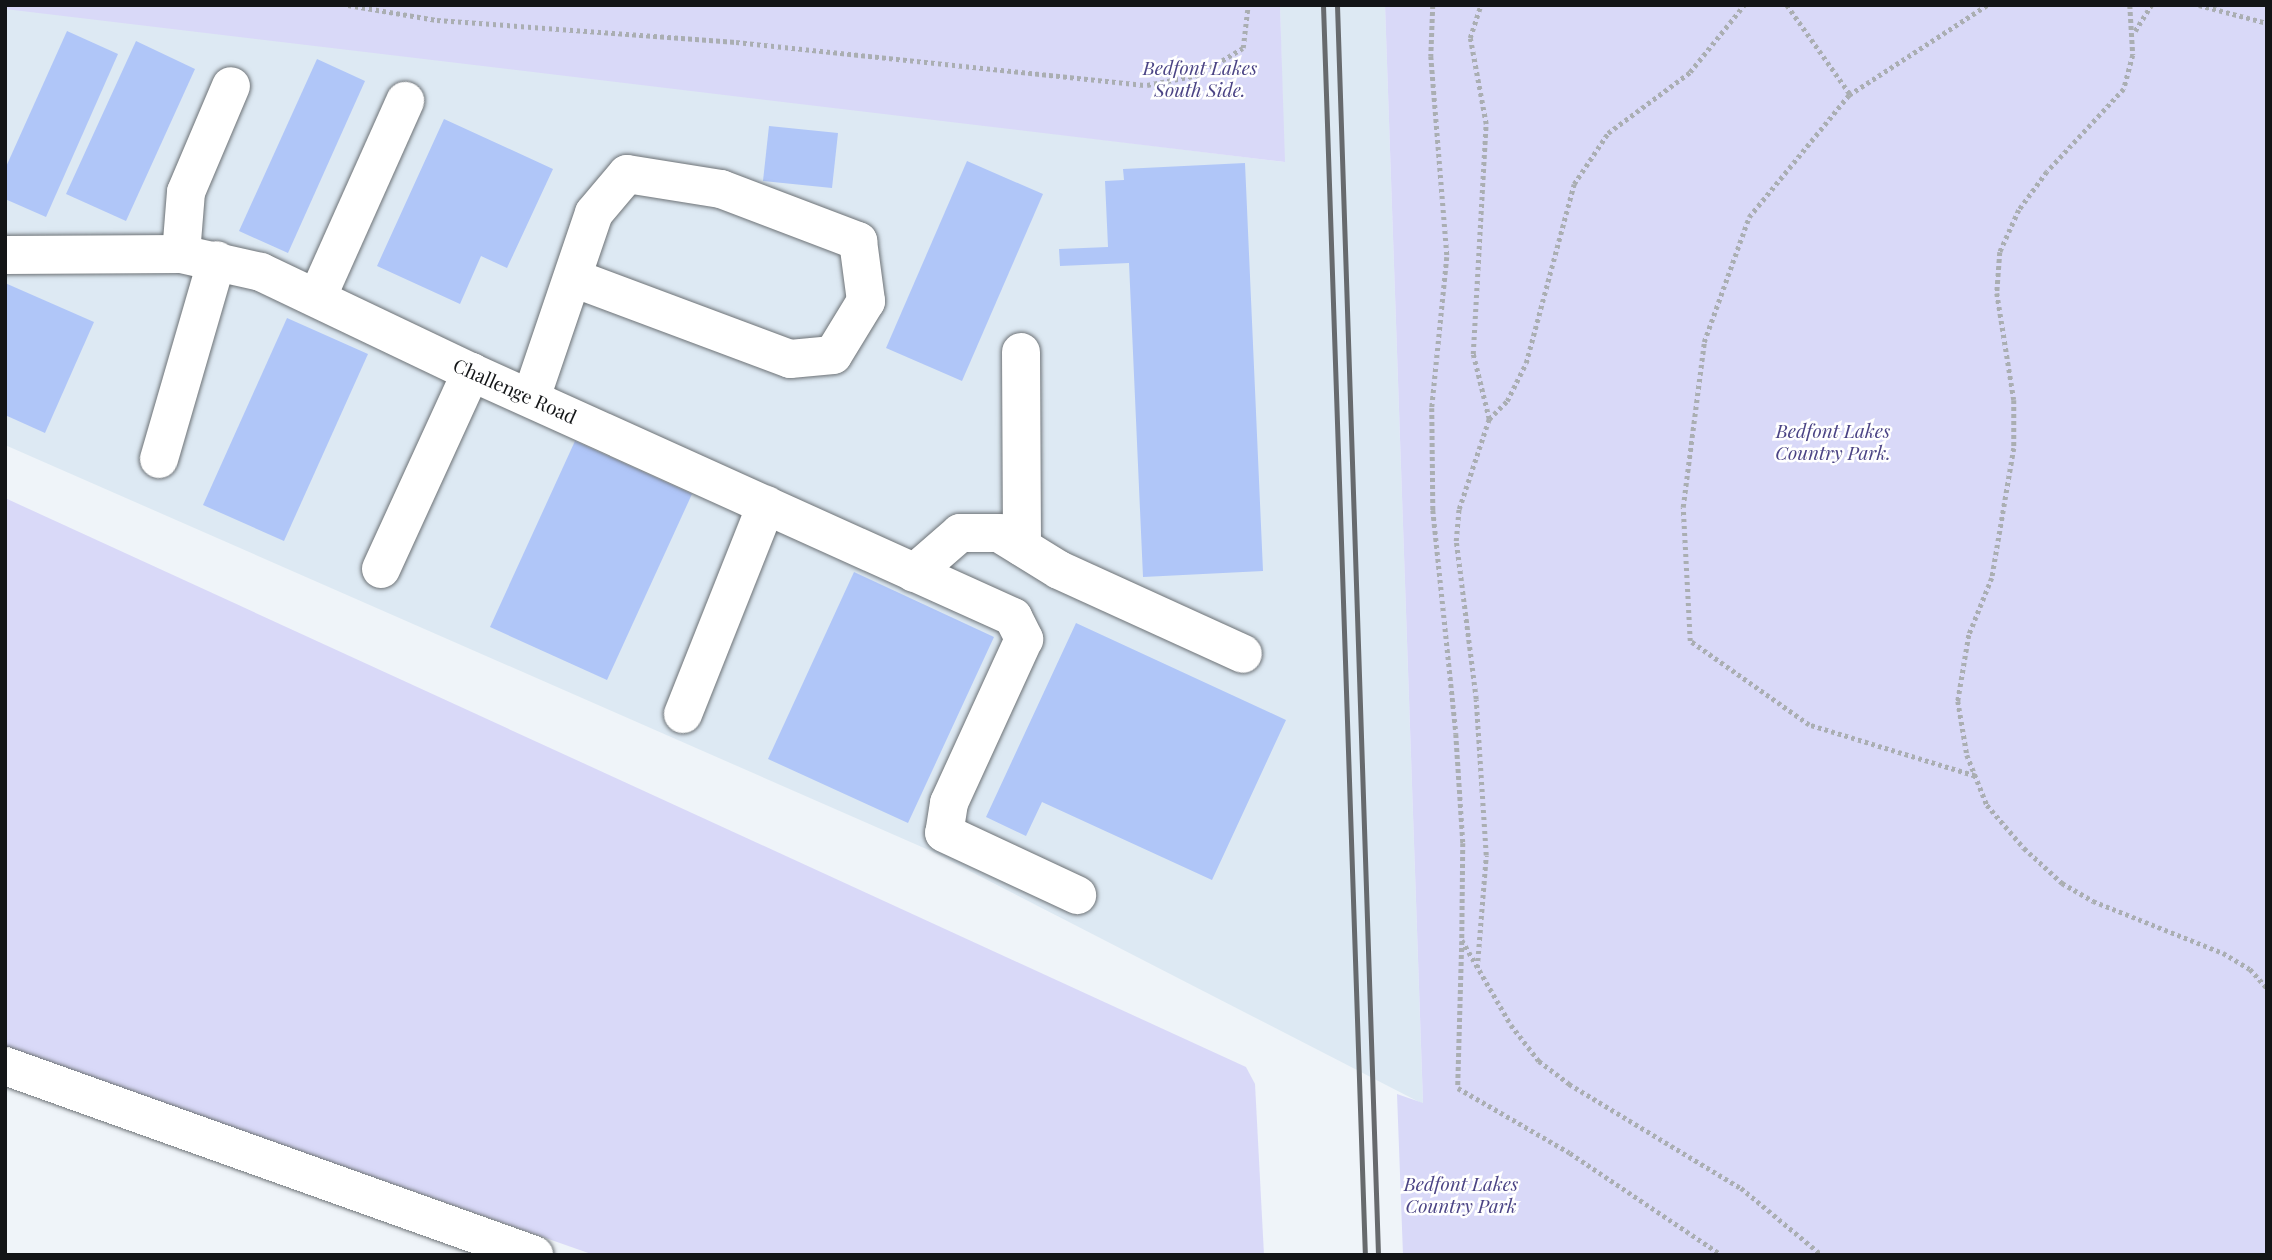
<!DOCTYPE html>
<html>
<head>
<meta charset="utf-8">
<style>
	body { margin:0 }
	#map { position:relative; width:2272px; height:1260px; overflow:hidden; background:#eff4f9; font-family:"Playfair Display",serif }
	div>[style] { position:absolute }
	.built>* { inset:0; background:#dde9f3 }
	.green>* { inset:0; background:#d9d9f8 }
	.building>* { inset:0; background:#b0c6f8 }
	.path>* { height:4.5px; margin-top:-2.25px; transform-origin:0; background:repeating-linear-gradient(90deg,#aaaeb2 0 3.5px,transparent 0 7px) }
	.roads { filter:drop-shadow(0 0 2px #6d7276) drop-shadow(0 0 2px #6d7276) }
	.minor>* { height:38px; margin:-19px; padding:0 19px; transform-origin:19px; border-radius:19px; background:#fff }
	.rail>* { height:5px; margin:-2.5px; padding:0 2.5px; transform-origin:2.5px; border-radius:2.5px; background:#676a6d }
	span { translate:-50% -50%; white-space:nowrap; text-align:center; line-height:1.15; -webkit-text-stroke:5px #fff; paint-order:stroke }
	.park-label { font-size:19px; color:#4b4485; font-style:italic }
	.street-label { font-size:19px; color:#131517 }
	.frame { position:absolute; inset:0; border:7px solid #131517; pointer-events:none }
</style>
</head>
<body>
<div id="map">
	<div class="built">
		<i style="clip-path:polygon(5px 5px,1284px 162px,1280px 5px,1385px 5px,1423px 1104px,931px 851px,5px 445px)"></i>
	</div>
	<div class="green">
		<i style="clip-path:polygon(5px 5px,1280px 5px,1285px 162px,5px 9px)"></i>
		<i style="clip-path:polygon(1385px 5px,2267px 5px,2267px 1255px,1403px 1255px,1397px 1094px,1423px 1103px)"></i>
		<i style="clip-path:polygon(5px 498px,1246px 1067px,1255px 1084px,1264px 1255px,594px 1255px,5px 1047px)"></i>
	</div>
	<div class="building">
		<i style="clip-path:polygon(67px 31px,118px 54px,46px 217px,5px 199px,5px 169px)"></i>
		<i style="clip-path:polygon(136px 41px,195px 69px,126px 221px,66px 194px)"></i>
		<i style="clip-path:polygon(317px 59px,365px 81px,288px 253px,239px 231px)"></i>
		<i style="clip-path:polygon(444px 119px,553px 169px,507px 268px,481px 256px,460px 304px,377px 266px)"></i>
		<i style="clip-path:polygon(769px 126px,838px 133px,832px 188px,763px 181px)"></i>
		<i style="clip-path:polygon(967px 161px,1043px 194px,962px 381px,886px 348px)"></i>
		<i style="clip-path:polygon(1245px 163px,1263px 571px,1143px 577px,1129px 263px,1060px 266px,1059px 249px,1108px 247px,1105px 181px,1124px 180px,1123px 169px)"></i>
		<i style="clip-path:polygon(5px 283px,94px 322px,45px 433px,5px 415px)"></i>
		<i style="clip-path:polygon(287px 318px,368px 354px,284px 541px,203px 505px)"></i>
		<i style="clip-path:polygon(575px 441px,692px 494px,607px 680px,490px 627px)"></i>
		<i style="clip-path:polygon(854px 572px,994px 637px,908px 823px,768px 759px)"></i>
		<i style="clip-path:polygon(1076px 623px,1286px 720px,1212px 880px,1042px 802px,1026px 836px,986px 817px)"></i>
	</div>
	<div class="path">
		<i style="left:348px;top:5px;width:90px;rotate:9.6deg"></i>
		<i style="left:437px;top:20px;width:300px;rotate:4.2deg"></i>
		<i style="left:736px;top:42px;width:413px;rotate:6deg"></i>
		<i style="left:1147px;top:85px;width:52px;rotate:-11.1deg"></i>
		<i style="left:1198px;top:75px;width:52px;rotate:-31deg"></i>
		<i style="left:1243px;top:48px;width:43px;rotate:-83.4deg"></i>
		<i style="left:1433px;top:5px;width:51px;rotate:92.2deg"></i>
		<i style="left:1431px;top:56px;width:202px;rotate:85.4deg"></i>
		<i style="left:1447px;top:257px;width:152px;rotate:95.7deg"></i>
		<i style="left:1432px;top:408px;width:102px;rotate:89.4deg"></i>
		<i style="left:1433px;top:510px;width:225px;rotate:84.1deg"></i>
		<i style="left:1456px;top:734px;width:109px;rotate:86.3deg"></i>
		<i style="left:1463px;top:843px;width:97px;rotate:90.6deg"></i>
		<i style="left:1462px;top:940px;width:98px;rotate:60deg"></i>
		<i style="left:1511px;top:1025px;width:46px;rotate:52.1deg"></i>
		<i style="left:1539px;top:1061px;width:38px;rotate:37deg"></i>
		<i style="left:1569px;top:1084px;width:201px;rotate:31.2deg"></i>
		<i style="left:1741px;top:1188px;width:105px;rotate:39.6deg"></i>
		<i style="left:1787px;top:5px;width:109px;rotate:54.7deg"></i>
		<i style="left:2130px;top:5px;width:50px;rotate:86.6deg"></i>
		<i style="left:2133px;top:55px;width:35px;rotate:105deg"></i>
		<i style="left:2124px;top:89px;width:113px;rotate:132.9deg"></i>
		<i style="left:2047px;top:172px;width:47px;rotate:126.4deg"></i>
		<i style="left:2019px;top:210px;width:46px;rotate:114.3deg"></i>
		<i style="left:2000px;top:252px;width:41px;rotate:94.2deg"></i>
		<i style="left:1997px;top:293px;width:108px;rotate:81deg"></i>
		<i style="left:2014px;top:400px;width:48px;rotate:90deg"></i>
		<i style="left:2014px;top:448px;width:132px;rotate:99.6deg"></i>
		<i style="left:1992px;top:578px;width:61px;rotate:112deg"></i>
		<i style="left:1969px;top:635px;width:67px;rotate:99.5deg"></i>
		<i style="left:1958px;top:701px;width:55px;rotate:80.5deg"></i>
		<i style="left:1967px;top:755px;width:54px;rotate:68.2deg"></i>
		<i style="left:1987px;top:805px;width:57px;rotate:49.3deg"></i>
		<i style="left:2024px;top:848px;width:52px;rotate:42.6deg"></i>
		<i style="left:2062px;top:883px;width:36px;rotate:30deg"></i>
		<i style="left:2093px;top:901px;width:140px;rotate:21.8deg"></i>
		<i style="left:2223px;top:953px;width:31px;rotate:31deg"></i>
		<i style="left:2250px;top:969px;width:25px;rotate:48deg"></i>
		<i style="left:2199px;top:5px;width:70px;rotate:14.8deg"></i>
		<i style="left:2135px;top:31px;width:31px;rotate:-58deg"></i>
		<i style="left:1489px;top:419px;width:25px;rotate:-45deg"></i>
		<i style="left:1507px;top:401px;width:42px;rotate:-63.4deg"></i>
		<i style="left:1526px;top:363px;width:185px;rotate:-75deg"></i>
		<i style="left:1574px;top:184px;width:61px;rotate:-56.3deg"></i>
		<i style="left:1608px;top:133px;width:102px;rotate:-36.6deg"></i>
		<i style="left:1690px;top:72px;width:86px;rotate:-51.1deg"></i>
		<i style="left:1975px;top:776px;width:174px;rotate:-162.9deg"></i>
		<i style="left:1809px;top:725px;width:146px;rotate:-144.8deg"></i>
		<i style="left:1690px;top:641px;width:134px;rotate:-93deg"></i>
		<i style="left:1683px;top:507px;width:166px;rotate:-82.7deg"></i>
		<i style="left:1704px;top:342px;width:133px;rotate:-70.2deg"></i>
		<i style="left:1749px;top:217px;width:158px;rotate:-50.7deg"></i>
		<i style="left:1849px;top:95px;width:165px;rotate:-33.1deg"></i>
		<i style="left:1462px;top:941px;width:147px;rotate:91.6deg"></i>
		<i style="left:1458px;top:1088px;width:129px;rotate:30.1deg"></i>
		<i style="left:1570px;top:1153px;width:183px;rotate:33.9deg"></i>
		<i style="left:1477px;top:968px;width:113px;rotate:-85.4deg"></i>
		<i style="left:1486px;top:855px;width:156px;rotate:-93.7deg"></i>
		<i style="left:1476px;top:699px;width:159px;rotate:-97.2deg"></i>
		<i style="left:1456px;top:541px;width:32px;rotate:-85deg"></i>
		<i style="left:1459px;top:509px;width:95px;rotate:-71.6deg"></i>
		<i style="left:1489px;top:419px;width:67px;rotate:-103.8deg"></i>
		<i style="left:1473px;top:354px;width:230px;rotate:-86.8deg"></i>
		<i style="left:1486px;top:124px;width:87px;rotate:-100.5deg"></i>
		<i style="left:1470px;top:38px;width:35px;rotate:-72deg"></i>
	</div>
	<div class="roads">
		<div class="minor">
			<i style="left:181px;top:254px;width:62px;rotate:-85.4deg"></i>
			<i style="left:186px;top:192px;width:115px;rotate:-67deg"></i>
			<i style="left:5px;top:255px;width:176px;rotate:-0.3deg"></i>
			<i style="left:181px;top:254px;width:82px;rotate:12.7deg"></i>
			<i style="left:261px;top:272px;width:233px;rotate:25.5deg"></i>
			<i style="left:471px;top:372px;width:595px;rotate:24.32deg"></i>
			<i style="left:1013px;top:617px;width:25px;rotate:63deg"></i>
			<i style="left:1024px;top:639px;width:180px;rotate:114.6deg"></i>
			<i style="left:949px;top:803px;width:30px;rotate:99deg"></i>
			<i style="left:944px;top:833px;width:147px;rotate:25deg"></i>
			<i style="left:317px;top:298px;width:216px;rotate:-65.9deg"></i>
			<i style="left:1021px;top:352px;width:195px;rotate:89.7deg"></i>
			<i style="left:531px;top:398px;width:195px;rotate:-71.2deg"></i>
			<i style="left:594px;top:213px;width:51px;rotate:-49.8deg"></i>
			<i style="left:627px;top:174px;width:95px;rotate:9.1deg"></i>
			<i style="left:721px;top:189px;width:147px;rotate:20.8deg"></i>
			<i style="left:858px;top:241px;width:61px;rotate:82.4deg"></i>
			<i style="left:866px;top:301px;width:63px;rotate:121.4deg"></i>
			<i style="left:833px;top:355px;width:43px;rotate:174.7deg"></i>
			<i style="left:790px;top:359px;width:232px;rotate:-159.5deg"></i>
			<i style="left:159px;top:459px;width:207px;rotate:-73.8deg"></i>
			<i style="left:381px;top:569px;width:217px;rotate:-65.4deg"></i>
			<i style="left:914px;top:573px;width:61px;rotate:-41deg"></i>
			<i style="left:960px;top:533px;width:39px"></i>
			<i style="left:999px;top:533px;width:70px;rotate:31.7deg"></i>
			<i style="left:1059px;top:570px;width:202px;rotate:24.5deg"></i>
			<i style="left:683px;top:714px;width:225px;rotate:-68.3deg"></i>
			<i style="left:5px;top:1066px;width:562px;rotate:19.66deg"></i>
		</div>
	</div>
	<div class="rail">
		<i style="left:1323px;top:5px;width:1251px;rotate:88.08deg"></i>
		<i style="left:1337px;top:5px;width:1251px;rotate:88.12deg"></i>
	</div>
	<div class="park-label">
		<span style="left:1200px;top:79px">Bedfont Lakes<br>South Side.</span>
		<span style="left:1833px;top:442px">Bedfont Lakes<br>Country Park.</span>
		<span style="left:1461px;top:1195px">Bedfont Lakes<br>Country Park</span>
	</div>
	<div class="street-label">
		<span style="left:515px;top:391px;rotate:24deg">Challenge Road</span>
	</div>
	<div class="frame"></div>
</div>
</body>
</html>
